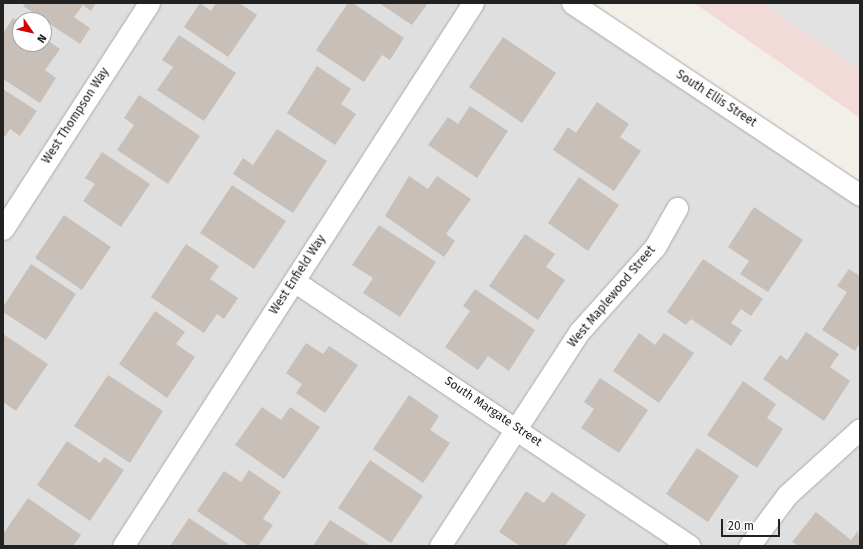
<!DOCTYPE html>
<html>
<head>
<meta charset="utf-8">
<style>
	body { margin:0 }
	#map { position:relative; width:863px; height:549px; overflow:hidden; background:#f2efe9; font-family:"Fira Sans",sans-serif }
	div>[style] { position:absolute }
	.residential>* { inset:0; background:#e0dfdf }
	.commercial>* { inset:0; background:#f2dad9 }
	.parking>* { inset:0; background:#e2e2e2 }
	.building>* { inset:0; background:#c7bfb8 }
	.roads { filter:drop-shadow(0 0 1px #a9a9a9) drop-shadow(0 0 1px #a9a9a9) }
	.minor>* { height:21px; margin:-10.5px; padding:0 10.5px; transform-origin:10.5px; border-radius:10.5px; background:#fff }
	span { translate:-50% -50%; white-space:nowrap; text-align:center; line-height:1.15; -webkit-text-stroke:3px #fff; paint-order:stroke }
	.street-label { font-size:12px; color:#222 }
	.frame { position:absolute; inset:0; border:4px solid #222; pointer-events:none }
	.north { position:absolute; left:12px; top:12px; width:40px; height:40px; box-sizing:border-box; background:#fff; border:1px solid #a7a7a7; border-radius:50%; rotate:124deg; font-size:11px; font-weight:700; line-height:16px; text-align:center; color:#222 }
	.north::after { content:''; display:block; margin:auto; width:14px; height:18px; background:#d40000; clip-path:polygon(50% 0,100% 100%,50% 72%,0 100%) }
	.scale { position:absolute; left:721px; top:519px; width:59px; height:18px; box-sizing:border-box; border:2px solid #222; border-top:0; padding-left:5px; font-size:12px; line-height:14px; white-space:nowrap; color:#222; -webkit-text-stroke:3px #fff; paint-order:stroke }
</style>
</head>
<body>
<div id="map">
	<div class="residential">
		<i style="clip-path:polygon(evenodd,3px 3px,571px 3px,860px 197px,860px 546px,3px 546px,3px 3px,20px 20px,44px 20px,44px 44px,20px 44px,20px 20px)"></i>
	</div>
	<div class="commercial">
		<i style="clip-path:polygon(694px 3px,860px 3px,860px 118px)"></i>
	</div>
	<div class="parking">
		<i style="clip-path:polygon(762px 3px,860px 3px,860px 69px)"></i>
	</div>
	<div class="building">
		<i style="clip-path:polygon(25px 3px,96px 3px,91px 11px,83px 5px,74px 17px,90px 28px,80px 44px,23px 6px)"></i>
		<i style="clip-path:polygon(200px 3px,211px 11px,216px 3px,239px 3px,257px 15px,228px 57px,184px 27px)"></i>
		<i style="clip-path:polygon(348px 3px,353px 3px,404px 38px,390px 60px,382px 55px,364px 82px,316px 50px)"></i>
		<i style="clip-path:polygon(379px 3px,428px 3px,412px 25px)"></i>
		<i style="clip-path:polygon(13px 18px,20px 22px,20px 44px,44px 44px,44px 38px,60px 49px,45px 70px,56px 78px,40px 103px,3px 79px,3px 33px)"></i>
		<i style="clip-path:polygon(179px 35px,236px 73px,204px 121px,157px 90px,173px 67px,162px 60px)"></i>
		<i style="clip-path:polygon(503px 37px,556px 73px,522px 123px,469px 87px)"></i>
		<i style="clip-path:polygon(317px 66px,351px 89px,341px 104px,356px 114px,335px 145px,287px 113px)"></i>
		<i style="clip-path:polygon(3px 89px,37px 111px,20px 136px,10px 129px,3px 139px)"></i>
		<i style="clip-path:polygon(139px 95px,200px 136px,168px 184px,117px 150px,134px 125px,124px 118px)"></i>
		<i style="clip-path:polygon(597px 102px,629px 124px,620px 137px,641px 151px,614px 191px,553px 150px,568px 127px,576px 133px)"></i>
		<i style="clip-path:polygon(470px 106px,508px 131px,477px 178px,428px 145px,448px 117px,458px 124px)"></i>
		<i style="clip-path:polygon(277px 129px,327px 161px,293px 213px,233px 174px,243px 158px,253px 165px)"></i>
		<i style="clip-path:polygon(102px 152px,150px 184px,121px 227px,83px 201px,95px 184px,85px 178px)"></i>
		<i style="clip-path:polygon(409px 176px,428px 189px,437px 176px,471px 199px,446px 234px,455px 241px,444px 257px,385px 216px)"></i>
		<i style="clip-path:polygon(579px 177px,619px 205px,588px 251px,548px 223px)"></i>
		<i style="clip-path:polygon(232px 185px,286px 221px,254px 269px,200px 233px)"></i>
		<i style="clip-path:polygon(754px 207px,803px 240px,768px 292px,740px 274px,749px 261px,728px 247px)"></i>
		<i style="clip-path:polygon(64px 215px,111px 247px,82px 290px,35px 258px)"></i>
		<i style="clip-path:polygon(379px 225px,436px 262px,400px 317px,363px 293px,373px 278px,352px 265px)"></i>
		<i style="clip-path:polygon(525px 234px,555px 254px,546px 267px,565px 280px,538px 320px,489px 286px)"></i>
		<i style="clip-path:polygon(186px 244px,219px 266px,210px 279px,238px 298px,224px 319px,217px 314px,204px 333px,151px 297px)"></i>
		<i style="clip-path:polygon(703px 259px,763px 299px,751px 316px,741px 309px,731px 323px,742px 330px,731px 346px,691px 319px,686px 325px,667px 312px)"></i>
		<i style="clip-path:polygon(31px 264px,76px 294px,46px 340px,3px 312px,3px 307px)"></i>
		<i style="clip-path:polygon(849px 269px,860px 276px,860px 343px,855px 351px,822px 330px,847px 292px,837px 286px)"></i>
		<i style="clip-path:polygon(475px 289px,535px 330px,509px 371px,488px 356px,478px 370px,445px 347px,470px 311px,463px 306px)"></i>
		<i style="clip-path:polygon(155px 311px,185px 332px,176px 344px,195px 357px,167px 398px,119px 364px)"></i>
		<i style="clip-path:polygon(806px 332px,839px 354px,830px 367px,850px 381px,824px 421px,763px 379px,780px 355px,787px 360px)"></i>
		<i style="clip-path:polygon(639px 333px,655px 345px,664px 333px,694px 353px,659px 403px,613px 371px)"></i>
		<i style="clip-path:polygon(3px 334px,48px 364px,16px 411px,3px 402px)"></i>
		<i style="clip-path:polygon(306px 343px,323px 354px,329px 346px,358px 365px,325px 413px,296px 393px,302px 384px,286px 373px)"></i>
		<i style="clip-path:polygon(108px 375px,163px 411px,130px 463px,74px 426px)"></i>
		<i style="clip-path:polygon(600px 378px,648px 410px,619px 453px,581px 428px,594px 409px,584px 402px)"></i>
		<i style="clip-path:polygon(743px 381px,776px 404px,767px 418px,783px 429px,757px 468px,707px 435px)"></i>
		<i style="clip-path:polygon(409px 395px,439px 416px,430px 430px,450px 443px,423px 483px,373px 449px)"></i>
		<i style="clip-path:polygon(262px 407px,281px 420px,290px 407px,320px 427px,284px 479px,235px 445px)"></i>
		<i style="clip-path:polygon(67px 441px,100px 463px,104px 457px,124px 470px,90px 521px,37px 485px)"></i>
		<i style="clip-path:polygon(697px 448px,739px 476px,708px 522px,666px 494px)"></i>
		<i style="clip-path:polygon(370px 460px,423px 496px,391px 543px,338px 508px)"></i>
		<i style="clip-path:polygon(249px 470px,281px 492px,263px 519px,273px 525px,258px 546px,249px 546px,197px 511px,224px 471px,241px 482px)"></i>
		<i style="clip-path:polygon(526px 491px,544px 503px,552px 492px,586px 515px,565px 546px,520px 546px,499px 532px)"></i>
		<i style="clip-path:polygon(28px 498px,81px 535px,73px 546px,3px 546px,3px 534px)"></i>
		<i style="clip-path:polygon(816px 512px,851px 540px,858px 531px,860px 546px,798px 546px,792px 542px)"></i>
		<i style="clip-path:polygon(189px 518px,231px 546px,170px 546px)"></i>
		<i style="clip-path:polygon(330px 520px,371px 546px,313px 546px)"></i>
	</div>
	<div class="roads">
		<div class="minor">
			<i style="left:572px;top:3px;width:346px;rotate:33.7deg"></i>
			<i style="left:3px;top:229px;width:269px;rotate:-57.1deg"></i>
			<i style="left:294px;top:281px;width:476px;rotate:33.8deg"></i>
			<i style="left:123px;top:546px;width:646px;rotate:-57.2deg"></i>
			<i style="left:440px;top:546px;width:255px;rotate:-57deg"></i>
			<i style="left:579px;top:332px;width:114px;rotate:-48.2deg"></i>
			<i style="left:655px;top:247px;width:45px;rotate:-60.6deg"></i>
			<i style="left:749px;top:546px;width:64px;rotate:-53.3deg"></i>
			<i style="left:787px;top:495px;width:98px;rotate:-42.1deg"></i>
		</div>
	</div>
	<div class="street-label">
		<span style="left:716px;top:99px;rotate:33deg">South Ellis Street</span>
		<span style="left:76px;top:116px;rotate:-57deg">West Thompson Way</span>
		<span style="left:298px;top:275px;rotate:-57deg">West Enfield Way</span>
		<span style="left:612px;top:297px;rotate:-50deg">West Maplewood Street</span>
		<span style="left:493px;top:412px;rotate:34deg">South Margate Street</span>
	</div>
	<div class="frame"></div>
	<div class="north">N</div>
	<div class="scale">20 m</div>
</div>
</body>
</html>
